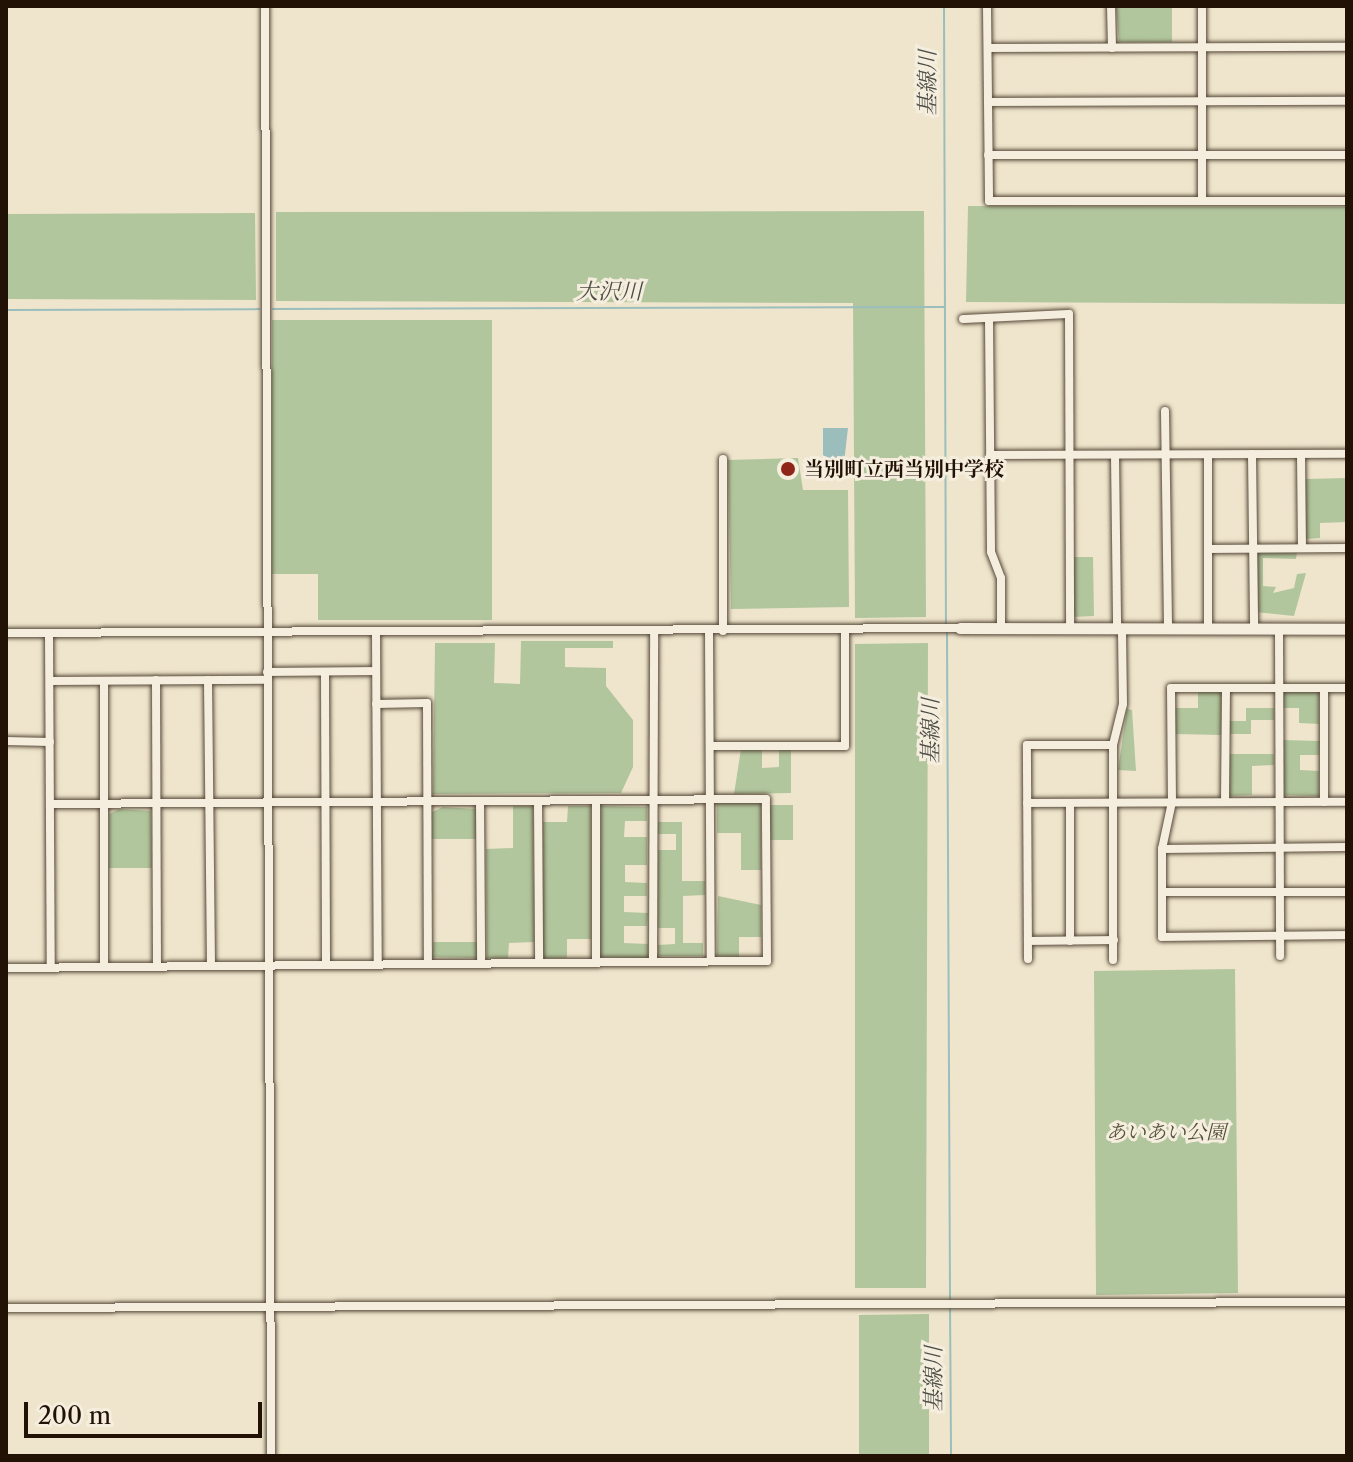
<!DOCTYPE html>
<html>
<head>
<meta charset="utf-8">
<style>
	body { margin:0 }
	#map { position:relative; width:1353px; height:1462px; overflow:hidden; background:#efe5cc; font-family:"Libre Caslon Text","Noto Serif JP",serif }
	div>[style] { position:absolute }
	.green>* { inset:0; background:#b2c69d }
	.water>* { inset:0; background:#9bbebd }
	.stream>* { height:2px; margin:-1px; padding:0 1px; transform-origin:1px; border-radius:1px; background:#9bbebd }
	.roads { filter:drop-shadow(0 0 2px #554737) drop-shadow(0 0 2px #554737) }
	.street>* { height:8px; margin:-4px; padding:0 4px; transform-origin:4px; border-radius:4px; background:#f5eede }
	.secondary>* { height:11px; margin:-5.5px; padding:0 5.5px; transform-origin:5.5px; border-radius:5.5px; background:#f5eede }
	.dots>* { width:22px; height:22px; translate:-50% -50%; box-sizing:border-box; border:4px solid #f5eede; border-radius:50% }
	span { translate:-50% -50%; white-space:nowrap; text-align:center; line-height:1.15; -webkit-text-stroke:6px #f5eede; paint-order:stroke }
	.poi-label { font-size:20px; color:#221205; font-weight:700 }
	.left { translate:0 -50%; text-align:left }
	.park-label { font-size:20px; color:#54513a; font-style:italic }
	.water-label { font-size:22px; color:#4c4e45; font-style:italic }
	.frame { position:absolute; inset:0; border:8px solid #221205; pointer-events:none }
	.scale { position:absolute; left:24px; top:1402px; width:238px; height:36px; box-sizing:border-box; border:4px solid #221205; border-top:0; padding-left:10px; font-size:24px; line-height:28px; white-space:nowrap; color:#221205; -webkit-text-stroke:6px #f5eede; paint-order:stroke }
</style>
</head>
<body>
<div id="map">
	<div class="green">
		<i style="clip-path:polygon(1116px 6px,1172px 6px,1172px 42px,1119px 42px)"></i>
		<i style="clip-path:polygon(968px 206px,1347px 207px,1347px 304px,966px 302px)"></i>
		<i style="clip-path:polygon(924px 211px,926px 617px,855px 618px,853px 303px,276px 301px,276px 212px)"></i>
		<i style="clip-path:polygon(255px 213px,256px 300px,6px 299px,6px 214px)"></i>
		<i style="clip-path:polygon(272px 320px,492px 320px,492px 620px,318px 620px,318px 574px,272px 574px)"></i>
		<i style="clip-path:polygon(798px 458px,803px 490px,848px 490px,849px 607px,731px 609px,728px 460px)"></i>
		<i style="clip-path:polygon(1347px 478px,1347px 522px,1320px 523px,1320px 538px,1305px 539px,1305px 479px)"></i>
		<i style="clip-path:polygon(1257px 551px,1297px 552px,1296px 559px,1263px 558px,1263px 586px,1276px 587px,1273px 593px,1294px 588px,1297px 574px,1306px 573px,1294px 616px,1256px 612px)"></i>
		<i style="clip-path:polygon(1073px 557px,1093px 557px,1094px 616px,1073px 617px)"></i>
		<i style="clip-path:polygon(521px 641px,613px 641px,613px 648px,565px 648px,565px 667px,606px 668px,606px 686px,633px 720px,633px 767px,621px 793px,433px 794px,435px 643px,495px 643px,494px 683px,520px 684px)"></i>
		<i style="clip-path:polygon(928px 643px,926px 1288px,855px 1288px,855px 644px)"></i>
		<i style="clip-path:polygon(1198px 691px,1222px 692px,1222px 735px,1175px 734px,1175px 708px,1198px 708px)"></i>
		<i style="clip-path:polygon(1283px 691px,1319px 691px,1319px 724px,1299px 723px,1299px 708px,1283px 708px)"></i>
		<i style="clip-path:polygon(1246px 708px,1274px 708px,1274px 720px,1251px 720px,1251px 734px,1228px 734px,1228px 721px,1246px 721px)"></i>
		<i style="clip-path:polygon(1127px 709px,1132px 710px,1136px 771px,1118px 770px)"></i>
		<i style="clip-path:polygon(1283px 740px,1320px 741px,1319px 755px,1300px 755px,1300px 770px,1319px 771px,1319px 796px,1282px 795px)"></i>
		<i style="clip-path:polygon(741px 749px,762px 749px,762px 768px,779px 767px,779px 750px,791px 749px,791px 793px,734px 794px)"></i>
		<i style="clip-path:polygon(1229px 754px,1274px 754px,1274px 765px,1252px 766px,1252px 795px,1229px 796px)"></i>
		<i style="clip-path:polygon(717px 803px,761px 803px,761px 870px,741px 870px,741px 833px,717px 833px)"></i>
		<i style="clip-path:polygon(770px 805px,793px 805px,793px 840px,770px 840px)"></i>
		<i style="clip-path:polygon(513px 806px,533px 806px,534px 942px,509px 943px,508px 958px,487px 958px,486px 849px,513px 848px)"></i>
		<i style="clip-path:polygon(568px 806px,591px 806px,591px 939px,567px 939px,567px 958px,543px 958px,543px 822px,567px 822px)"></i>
		<i style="clip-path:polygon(601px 806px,647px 807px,647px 821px,625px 821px,624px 837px,647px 837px,647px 865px,625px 865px,625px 882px,647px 883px,647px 896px,624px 896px,624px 912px,648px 913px,647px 926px,624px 926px,624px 943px,648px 944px,648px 958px,600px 957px)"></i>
		<i style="clip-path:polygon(443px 807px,476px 809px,476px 839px,432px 839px,432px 812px)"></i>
		<i style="clip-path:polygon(120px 809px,151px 811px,152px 868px,109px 868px,109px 814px)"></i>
		<i style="clip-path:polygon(658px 822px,682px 822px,682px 881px,705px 881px,705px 895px,683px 896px,683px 943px,703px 943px,703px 956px,658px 956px,658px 945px,675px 944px,675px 928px,658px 928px,658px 850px,676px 850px,676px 834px,658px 834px)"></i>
		<i style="clip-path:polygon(718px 896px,761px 905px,761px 937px,739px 937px,739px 957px,717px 956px)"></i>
		<i style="clip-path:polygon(433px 942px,477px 942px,477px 958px,432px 957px)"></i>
		<i style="clip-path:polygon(1235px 969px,1238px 1293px,1096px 1295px,1094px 971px)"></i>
		<i style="clip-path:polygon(929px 1314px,929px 1456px,859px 1456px,859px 1315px)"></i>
	</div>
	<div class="water">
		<i style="clip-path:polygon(823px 428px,848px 428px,842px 480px,823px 471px)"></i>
	</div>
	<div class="stream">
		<i style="left:944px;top:6px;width:621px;rotate:89.82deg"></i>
		<i style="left:273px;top:309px;width:671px;rotate:-0.17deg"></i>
		<i style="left:6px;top:310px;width:253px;rotate:-0.2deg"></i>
		<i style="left:947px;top:633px;width:666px;rotate:89.74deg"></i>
		<i style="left:950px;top:1305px;width:151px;rotate:89.6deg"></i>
	</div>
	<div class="roads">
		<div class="street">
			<i style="left:265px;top:6px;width:1450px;rotate:89.76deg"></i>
			<i style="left:987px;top:6px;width:195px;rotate:89.4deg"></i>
			<i style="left:989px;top:201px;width:358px"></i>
			<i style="left:1111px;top:6px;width:42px;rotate:88.6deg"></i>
			<i style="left:988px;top:48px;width:359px;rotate:-0.2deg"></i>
			<i style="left:988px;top:102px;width:359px;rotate:-0.2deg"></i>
			<i style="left:988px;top:155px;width:359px"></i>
			<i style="left:1202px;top:201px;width:195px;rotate:-90deg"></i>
			<i style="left:963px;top:319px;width:106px;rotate:-2.7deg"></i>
			<i style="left:1069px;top:314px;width:316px;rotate:89.8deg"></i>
			<i style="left:989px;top:320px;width:232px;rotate:89.5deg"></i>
			<i style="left:991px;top:552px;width:28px;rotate:69deg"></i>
			<i style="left:1001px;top:578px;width:52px;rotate:90deg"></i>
			<i style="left:1165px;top:411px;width:218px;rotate:89.2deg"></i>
			<i style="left:1252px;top:454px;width:175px;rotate:89.3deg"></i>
			<i style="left:1301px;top:454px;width:94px;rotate:89.4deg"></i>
			<i style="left:990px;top:455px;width:357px;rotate:-0.2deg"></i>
			<i style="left:1115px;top:455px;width:175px;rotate:89.3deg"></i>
			<i style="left:1208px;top:455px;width:174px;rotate:90deg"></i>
			<i style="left:723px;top:459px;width:172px;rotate:90deg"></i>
			<i style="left:1208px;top:549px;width:139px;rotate:-0.4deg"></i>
			<i style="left:1279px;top:629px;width:327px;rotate:89.8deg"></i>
			<i style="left:709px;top:631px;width:330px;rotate:89.7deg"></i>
			<i style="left:376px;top:632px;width:332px;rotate:89.7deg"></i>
			<i style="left:6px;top:633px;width:954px;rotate:-0.3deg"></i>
			<i style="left:49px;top:633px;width:334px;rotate:89.7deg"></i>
			<i style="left:267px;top:672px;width:109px;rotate:-0.5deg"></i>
			<i style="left:325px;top:672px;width:293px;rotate:89.8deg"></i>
			<i style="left:156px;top:680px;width:286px;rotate:89.8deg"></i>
			<i style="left:208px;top:680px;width:286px;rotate:89.4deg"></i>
			<i style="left:50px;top:681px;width:217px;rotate:-0.3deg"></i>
			<i style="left:1347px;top:688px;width:176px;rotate:180deg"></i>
			<i style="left:1171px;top:688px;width:114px;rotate:89.5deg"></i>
			<i style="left:1172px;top:802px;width:48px;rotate:102deg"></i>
			<i style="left:1162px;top:849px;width:88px;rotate:90deg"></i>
			<i style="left:1162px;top:937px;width:185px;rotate:-0.6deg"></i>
			<i style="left:376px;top:704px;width:51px;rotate:-1.1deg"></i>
			<i style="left:427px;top:703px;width:261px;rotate:89.8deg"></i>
			<i style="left:6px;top:741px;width:44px;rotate:1.3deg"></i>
			<i style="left:710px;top:746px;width:135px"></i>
			<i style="left:845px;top:746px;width:116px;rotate:-90deg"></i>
			<i style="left:480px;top:801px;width:162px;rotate:89.6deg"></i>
			<i style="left:538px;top:801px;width:162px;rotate:89.6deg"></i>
			<i style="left:1225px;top:802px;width:114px;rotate:-89.5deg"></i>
			<i style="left:1324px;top:802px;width:114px;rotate:-90deg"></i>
			<i style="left:1027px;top:803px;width:320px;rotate:-0.2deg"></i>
			<i style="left:1070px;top:803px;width:138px;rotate:90deg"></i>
			<i style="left:1162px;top:849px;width:185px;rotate:-0.6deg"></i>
			<i style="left:1162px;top:892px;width:185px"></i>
			<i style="left:1028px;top:941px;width:86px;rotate:-0.7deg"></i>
			<i style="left:1028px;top:959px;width:214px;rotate:-90.3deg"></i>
			<i style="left:1027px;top:745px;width:86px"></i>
			<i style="left:1113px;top:960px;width:215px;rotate:-90deg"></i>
			<i style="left:1113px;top:745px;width:42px;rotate:-76.3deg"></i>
			<i style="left:1123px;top:704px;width:74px;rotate:-90.8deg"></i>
			<i style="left:596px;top:962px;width:161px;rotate:-90deg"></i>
			<i style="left:653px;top:962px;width:331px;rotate:-89.8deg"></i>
			<i style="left:104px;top:967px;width:286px;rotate:-90deg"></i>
			<i style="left:6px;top:968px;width:761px;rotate:-0.53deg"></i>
			<i style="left:767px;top:961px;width:162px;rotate:-90.4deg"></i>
			<i style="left:766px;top:799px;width:715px;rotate:179.6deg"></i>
			<i style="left:6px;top:1308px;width:1341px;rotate:-0.26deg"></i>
		</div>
		<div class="secondary">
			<i style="left:960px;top:628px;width:387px;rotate:0.1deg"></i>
		</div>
	</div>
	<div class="dots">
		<i style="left:788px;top:469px;background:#8f2418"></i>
	</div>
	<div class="poi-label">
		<span class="left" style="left:804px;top:469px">当別町立西当別中学校</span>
	</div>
	<div class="park-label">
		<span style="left:1166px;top:1132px">あいあい公園</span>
	</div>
	<div class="water-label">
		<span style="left:928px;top:83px;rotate:-90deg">基線川</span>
		<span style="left:609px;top:292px">大沢川</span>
		<span style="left:931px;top:731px;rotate:-90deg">基線川</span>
		<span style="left:934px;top:1379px;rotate:-90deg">基線川</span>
	</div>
	<div class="frame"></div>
	<div class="scale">200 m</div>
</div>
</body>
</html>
